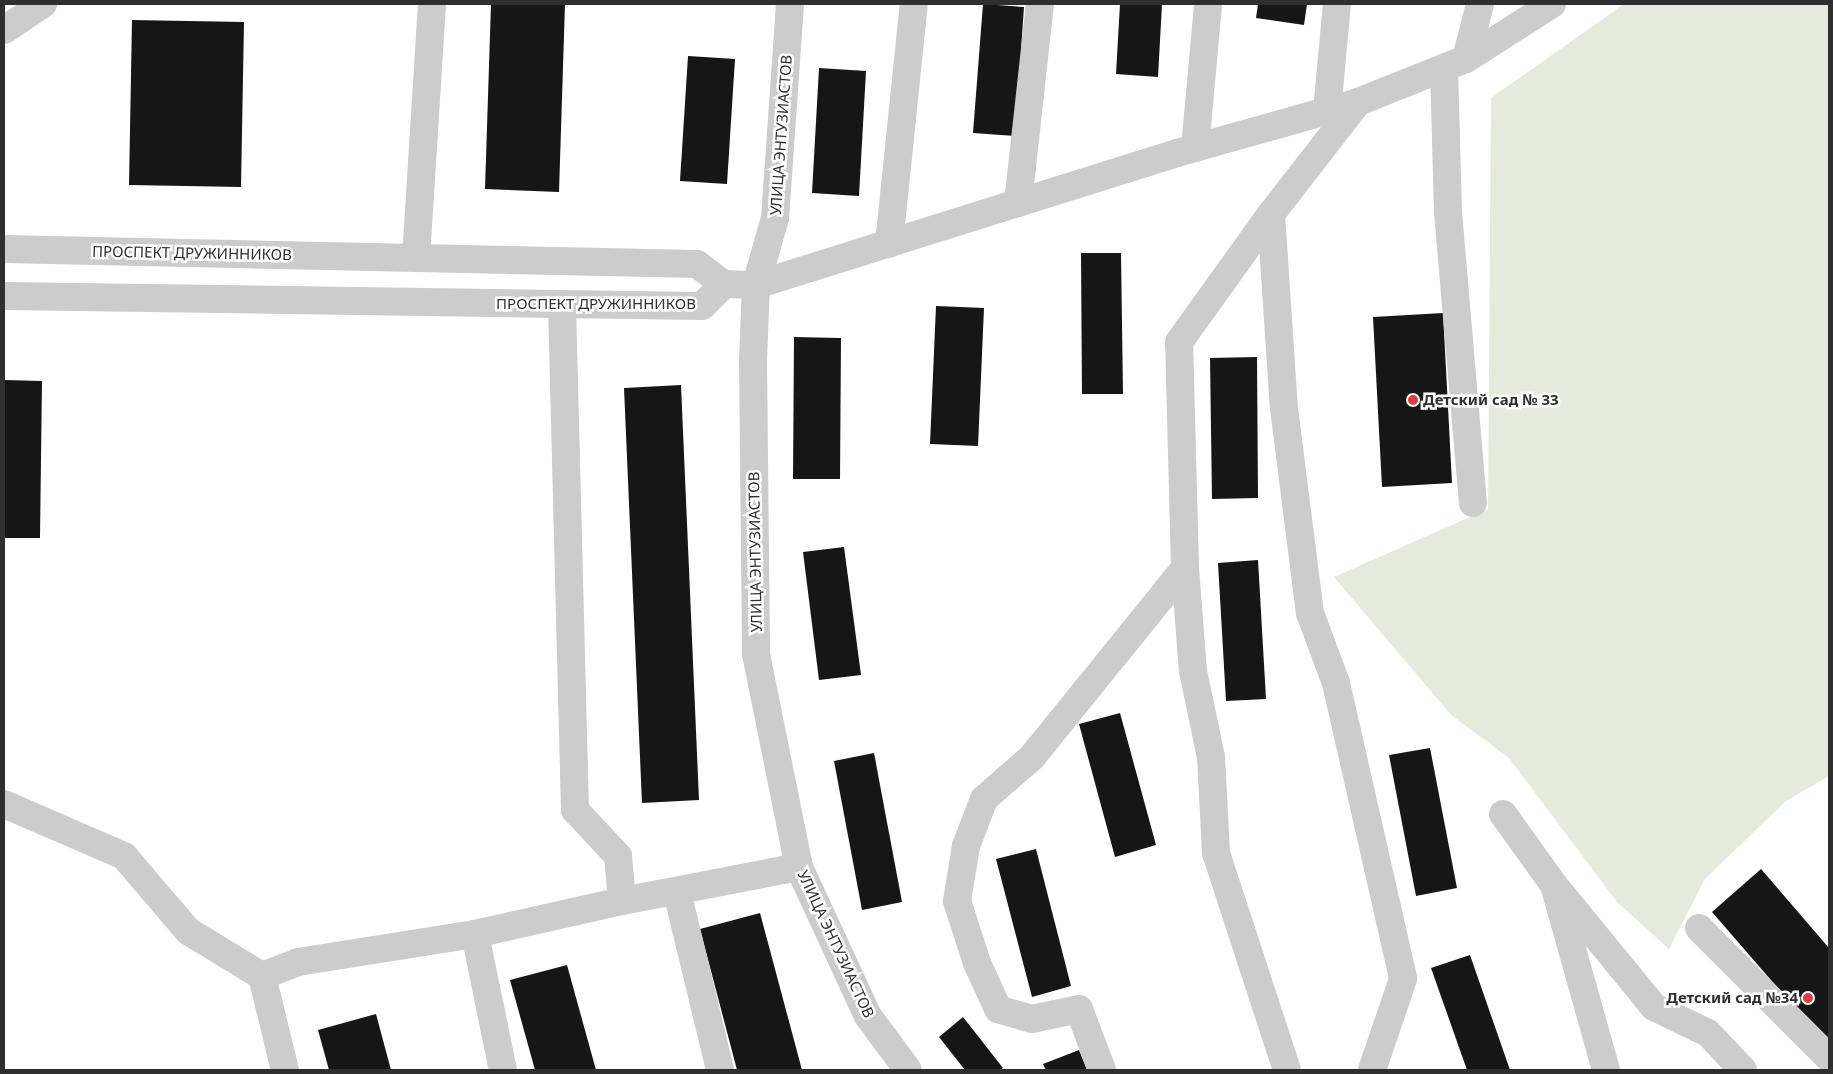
<!DOCTYPE html>
<html>
<head>
<meta charset="utf-8">
<style>
	body { margin:0 }
	#map { position:relative; width:1833px; height:1074px; overflow:hidden; background:#fff; font-family:"Noto Sans",sans-serif }
	div>[style] { position:absolute }
	.green>* { inset:0; background:#e4ebdd }
	.building>* { inset:0; background:#161616 }
	.minor>* { height:28px; margin:-14px; padding:0 14px; transform-origin:14px; border-radius:14px; background:#ccc }
	.dots>* { width:14px; height:14px; translate:-50% -50%; box-sizing:border-box; border:2px solid #fff; border-radius:50% }
	span { translate:-50% -50%; white-space:nowrap; text-align:center; line-height:1.15; -webkit-text-stroke:5px #fff; paint-order:stroke }
	.street-label { font-size:15px; color:#2f2f2f }
	.poi-label { font-size:15px; color:#2f2f2f; font-weight:700 }
	.left { translate:0 -50%; text-align:left }
	.right { translate:-100% -50%; text-align:right }
	.frame { position:absolute; inset:0; border:5px solid #2f2f2f; pointer-events:none }
</style>
</head>
<body>
<div id="map">
	<div class="green">
		<i style="clip-path:polygon(1624px 4px,1829px 4px,1829px 776px,1786px 801px,1705px 879px,1669px 949px,1617px 902px,1509px 758px,1451px 715px,1334px 577px,1488px 509px,1491px 98px)"></i>
	</div>
	<div class="building">
		<i style="clip-path:polygon(491px 4px,565px 4px,559px 192px,485px 189px)"></i>
		<i style="clip-path:polygon(983px 4px,1024px 7px,1015px 136px,973px 133px)"></i>
		<i style="clip-path:polygon(1120px 4px,1162px 4px,1158px 77px,1116px 74px)"></i>
		<i style="clip-path:polygon(1258px 4px,1307px 4px,1304px 25px,1256px 18px)"></i>
		<i style="clip-path:polygon(132px 20px,244px 22px,241px 187px,129px 185px)"></i>
		<i style="clip-path:polygon(688px 56px,735px 59px,727px 184px,680px 181px)"></i>
		<i style="clip-path:polygon(819px 68px,866px 71px,859px 196px,812px 193px)"></i>
		<i style="clip-path:polygon(1081px 253px,1121px 253px,1123px 394px,1082px 394px)"></i>
		<i style="clip-path:polygon(936px 306px,984px 308px,978px 446px,930px 444px)"></i>
		<i style="clip-path:polygon(1443px 313px,1452px 483px,1382px 487px,1373px 317px)"></i>
		<i style="clip-path:polygon(794px 337px,841px 338px,840px 479px,793px 479px)"></i>
		<i style="clip-path:polygon(1257px 357px,1258px 498px,1212px 499px,1210px 358px)"></i>
		<i style="clip-path:polygon(4px 380px,42px 381px,40px 538px,4px 538px)"></i>
		<i style="clip-path:polygon(681px 385px,699px 800px,642px 803px,624px 388px)"></i>
		<i style="clip-path:polygon(844px 547px,861px 675px,819px 680px,803px 552px)"></i>
		<i style="clip-path:polygon(1258px 560px,1266px 699px,1226px 701px,1218px 563px)"></i>
		<i style="clip-path:polygon(1120px 713px,1156px 845px,1115px 857px,1079px 724px)"></i>
		<i style="clip-path:polygon(1430px 748px,1457px 888px,1416px 896px,1389px 755px)"></i>
		<i style="clip-path:polygon(874px 753px,902px 902px,862px 910px,834px 761px)"></i>
		<i style="clip-path:polygon(1036px 849px,1071px 986px,1032px 997px,996px 859px)"></i>
		<i style="clip-path:polygon(1761px 869px,1829px 948px,1829px 1047px,1712px 912px)"></i>
		<i style="clip-path:polygon(760px 913px,802px 1070px,737px 1070px,700px 929px)"></i>
		<i style="clip-path:polygon(1470px 955px,1510px 1070px,1467px 1070px,1431px 968px)"></i>
		<i style="clip-path:polygon(567px 965px,596px 1070px,535px 1070px,510px 980px)"></i>
		<i style="clip-path:polygon(376px 1014px,391px 1070px,329px 1070px,318px 1030px)"></i>
		<i style="clip-path:polygon(963px 1017px,1003px 1068px,1000px 1070px,965px 1070px,939px 1037px)"></i>
		<i style="clip-path:polygon(1079px 1050px,1087px 1070px,1046px 1070px,1043px 1064px)"></i>
	</div>
	<div class="minor">
		<i style="left:790px;top:4px;width:215px;rotate:94deg"></i>
		<i style="left:775px;top:218px;width:70px;rotate:105.8deg"></i>
		<i style="left:756px;top:285px;width:76px;rotate:92.3deg"></i>
		<i style="left:753px;top:361px;width:293px;rotate:89.4deg"></i>
		<i style="left:756px;top:654px;width:217px;rotate:78.6deg"></i>
		<i style="left:799px;top:867px;width:164px;rotate:65.2deg"></i>
		<i style="left:868px;top:1016px;width:67px;rotate:53.5deg"></i>
		<i style="left:4px;top:30px;width:47px;rotate:-33.7deg"></i>
		<i style="left:1466px;top:59px;width:102px;rotate:-32.6deg"></i>
		<i style="left:1444px;top:68px;width:144px;rotate:88.4deg"></i>
		<i style="left:1448px;top:212px;width:292px;rotate:85.1deg"></i>
		<i style="left:1358px;top:102px;width:142px;rotate:127.8deg"></i>
		<i style="left:1271px;top:214px;width:194px;rotate:86.2deg"></i>
		<i style="left:1284px;top:408px;width:207px;rotate:82.8deg"></i>
		<i style="left:1310px;top:613px;width:75px;rotate:69.6deg"></i>
		<i style="left:1336px;top:683px;width:303px;rotate:77.2deg"></i>
		<i style="left:1403px;top:979px;width:96px;rotate:108.8deg"></i>
		<i style="left:1327px;top:111px;width:107px;rotate:-84.7deg"></i>
		<i style="left:1195px;top:148px;width:145px;rotate:-84.8deg"></i>
		<i style="left:1018px;top:203px;width:200px;rotate:-83.7deg"></i>
		<i style="left:889px;top:244px;width:241px;rotate:-84.1deg"></i>
		<i style="left:4px;top:249px;width:693px;rotate:1.24deg"></i>
		<i style="left:697px;top:264px;width:34px;rotate:37deg"></i>
		<i style="left:416px;top:258px;width:255px;rotate:-86.4deg"></i>
		<i style="left:724px;top:284px;width:32px;rotate:2deg"></i>
		<i style="left:756px;top:285px;width:441px;rotate:-17.4deg"></i>
		<i style="left:1177px;top:153px;width:188px;rotate:-15.7deg"></i>
		<i style="left:1358px;top:102px;width:116px;rotate:-21.7deg"></i>
		<i style="left:1466px;top:59px;width:57px;rotate:-75.7deg"></i>
		<i style="left:4px;top:296px;width:698px;rotate:0.82deg"></i>
		<i style="left:702px;top:306px;width:31px;rotate:-45deg"></i>
		<i style="left:562px;top:305px;width:505px;rotate:88.53deg"></i>
		<i style="left:575px;top:810px;width:63px;rotate:46.9deg"></i>
		<i style="left:618px;top:856px;width:45px;rotate:84.9deg"></i>
		<i style="left:1185px;top:568px;width:103px;rotate:85.6deg"></i>
		<i style="left:1193px;top:671px;width:88px;rotate:78.2deg"></i>
		<i style="left:1211px;top:757px;width:96px;rotate:87deg"></i>
		<i style="left:1216px;top:853px;width:228px;rotate:71.9deg"></i>
		<i style="left:4px;top:804px;width:131px;rotate:23.4deg"></i>
		<i style="left:124px;top:856px;width:99px;rotate:49.5deg"></i>
		<i style="left:188px;top:931px;width:87px;rotate:31.3deg"></i>
		<i style="left:262px;top:976px;width:97px;rotate:76.3deg"></i>
		<i style="left:1503px;top:814px;width:87px;rotate:54.3deg"></i>
		<i style="left:1554px;top:885px;width:192px;rotate:74.3deg"></i>
		<i style="left:1559px;top:891px;width:150px;rotate:50.7deg"></i>
		<i style="left:1654px;top:1007px;width:60px;rotate:25.7deg"></i>
		<i style="left:1708px;top:1033px;width:51px;rotate:46.6deg"></i>
		<i style="left:677px;top:892px;width:183px;rotate:76.4deg"></i>
		<i style="left:1699px;top:928px;width:184px;rotate:45deg"></i>
		<i style="left:475px;top:934px;width:139px;rotate:78.4deg"></i>
		<i style="left:262px;top:976px;width:39px;rotate:-21deg"></i>
		<i style="left:298px;top:962px;width:179px;rotate:-9deg"></i>
		<i style="left:475px;top:934px;width:151px;rotate:-12.7deg"></i>
		<i style="left:622px;top:901px;width:180px;rotate:-10.9deg"></i>
		<i style="left:1102px;top:1070px;width:65px;rotate:-110.7deg"></i>
		<i style="left:1079px;top:1009px;width:48px;rotate:168deg"></i>
		<i style="left:1032px;top:1019px;width:35px;rotate:-164deg"></i>
		<i style="left:998px;top:1009px;width:51px;rotate:-114.5deg"></i>
		<i style="left:977px;top:963px;width:65px;rotate:-107.9deg"></i>
		<i style="left:957px;top:901px;width:56px;rotate:-80.7deg"></i>
		<i style="left:966px;top:846px;width:50px;rotate:-69deg"></i>
		<i style="left:984px;top:799px;width:64px;rotate:-41.2deg"></i>
		<i style="left:1032px;top:757px;width:243px;rotate:-51deg"></i>
		<i style="left:1185px;top:568px;width:226px;rotate:-91.5deg"></i>
		<i style="left:1179px;top:342px;width:158px;rotate:-54.3deg"></i>
	</div>
	<div class="dots">
		<i style="left:1413px;top:400px;background:#d93d3e"></i>
		<i style="left:1808px;top:998px;background:#d93d3e"></i>
	</div>
	<div class="street-label">
		<span style="left:781px;top:135px;rotate:-86deg">УЛИЦА ЭНТУЗИАСТОВ</span>
		<span style="left:192px;top:253px;rotate:1deg">ПРОСПЕКТ ДРУЖИННИКОВ</span>
		<span style="left:596px;top:304px">ПРОСПЕКТ ДРУЖИННИКОВ</span>
		<span style="left:755px;top:552px;rotate:-91deg">УЛИЦА ЭНТУЗИАСТОВ</span>
		<span style="left:836px;top:944px;rotate:65deg">УЛИЦА ЭНТУЗИАСТОВ</span>
	</div>
	<div class="poi-label">
		<span class="left" style="left:1423px;top:400px">Детский сад № 33</span>
		<span class="right" style="left:1798px;top:998px">Детский сад №34</span>
	</div>
	<div class="frame"></div>
</div>
</body>
</html>
